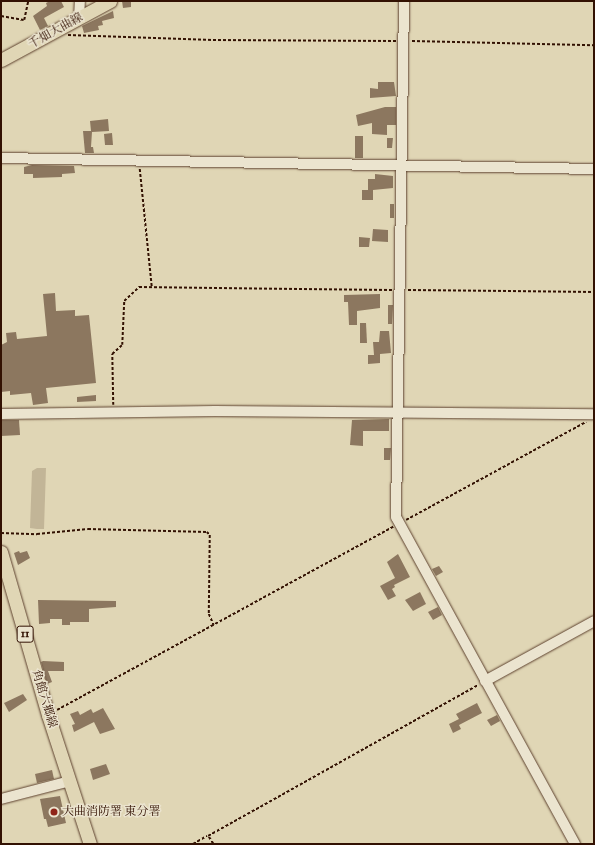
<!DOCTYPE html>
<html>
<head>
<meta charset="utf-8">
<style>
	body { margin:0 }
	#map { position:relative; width:595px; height:845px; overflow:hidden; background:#e0d6b5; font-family:"IM FELL Great Primer","Noto Serif JP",serif }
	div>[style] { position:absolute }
	.green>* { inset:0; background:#c2b597 }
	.building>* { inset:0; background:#8c775f }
	.path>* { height:1.5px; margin-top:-0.75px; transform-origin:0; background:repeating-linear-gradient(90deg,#321102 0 3px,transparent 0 5px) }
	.roads { filter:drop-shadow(0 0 1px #5e422f) drop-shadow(0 0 1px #5e422f) }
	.minor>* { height:10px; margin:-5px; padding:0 5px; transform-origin:5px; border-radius:5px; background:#ebe4cf }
	.major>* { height:13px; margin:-6.5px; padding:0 6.5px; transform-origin:6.5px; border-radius:6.5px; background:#e0d6b5 }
	.dots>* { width:11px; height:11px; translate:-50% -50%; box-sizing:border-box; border:2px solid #ebe4cf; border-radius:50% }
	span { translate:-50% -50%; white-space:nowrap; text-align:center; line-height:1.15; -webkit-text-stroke:3px #ebe4cf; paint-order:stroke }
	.shield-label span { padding:1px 3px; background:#ebe4cf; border:1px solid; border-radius:3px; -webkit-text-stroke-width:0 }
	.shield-label { font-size:11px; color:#321102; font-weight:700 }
	.street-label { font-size:12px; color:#321102 }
	.poi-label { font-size:12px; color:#321102 }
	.left { translate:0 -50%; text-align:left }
	.frame { position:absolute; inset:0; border:2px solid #321102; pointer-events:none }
</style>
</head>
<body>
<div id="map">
	<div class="green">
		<i style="clip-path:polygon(37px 468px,46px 468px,44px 529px,37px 529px,30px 528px,32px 471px)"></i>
	</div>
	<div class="building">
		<i style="clip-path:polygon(50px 1px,61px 1px,64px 7px,44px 18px,48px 26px,40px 30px,33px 16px,47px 6px,46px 3px)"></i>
		<i style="clip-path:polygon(122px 1px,131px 1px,131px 7px,123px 8px)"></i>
		<i style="clip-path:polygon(113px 11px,114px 18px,102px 21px,103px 25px,98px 26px,99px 30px,84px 33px,82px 26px)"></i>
		<i style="clip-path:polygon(378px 82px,394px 82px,396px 96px,370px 98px,370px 88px,378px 89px)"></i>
		<i style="clip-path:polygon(385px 107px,396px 107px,396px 125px,387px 125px,387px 135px,372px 134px,372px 123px,358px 126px,356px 115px)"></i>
		<i style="clip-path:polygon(108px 119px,109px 131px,92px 132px,91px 147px,93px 147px,94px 153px,85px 153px,83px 131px,91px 131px,90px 121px)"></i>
		<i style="clip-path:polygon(112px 133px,113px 145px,105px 145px,104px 134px)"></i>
		<i style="clip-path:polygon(355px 136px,363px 136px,363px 158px,355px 158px)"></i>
		<i style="clip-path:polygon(387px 138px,393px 138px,392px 148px,387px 148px)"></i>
		<i style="clip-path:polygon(32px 165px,74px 166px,75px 173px,62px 174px,62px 177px,33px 178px,33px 174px,24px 174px,24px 167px)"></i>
		<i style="clip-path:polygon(375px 174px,393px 176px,393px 188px,373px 190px,373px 200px,362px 200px,362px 190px,368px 190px,368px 179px,375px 179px)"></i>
		<i style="clip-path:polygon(390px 204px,394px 204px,394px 218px,390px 218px)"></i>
		<i style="clip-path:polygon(373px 229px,388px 230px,388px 242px,372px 241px)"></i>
		<i style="clip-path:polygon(359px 237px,370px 238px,369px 247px,359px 247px)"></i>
		<i style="clip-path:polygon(55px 293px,56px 311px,75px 310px,75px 316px,89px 315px,96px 383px,46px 388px,48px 403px,33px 405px,31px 393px,10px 395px,10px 391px,1px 392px,1px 345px,7px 342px,6px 333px,16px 332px,17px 339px,47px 336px,43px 294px)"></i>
		<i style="clip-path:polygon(380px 294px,380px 308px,357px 311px,357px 325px,349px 325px,348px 302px,344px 302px,344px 295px)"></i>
		<i style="clip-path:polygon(388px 305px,393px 305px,392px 324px,388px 324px)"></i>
		<i style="clip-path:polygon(360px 323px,366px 323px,367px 343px,360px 343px)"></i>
		<i style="clip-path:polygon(380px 331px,389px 331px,391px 353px,380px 354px,380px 363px,368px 364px,368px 355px,374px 355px,373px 342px,379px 342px)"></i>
		<i style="clip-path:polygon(96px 395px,96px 401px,77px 402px,77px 397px)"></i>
		<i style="clip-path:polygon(389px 419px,389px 431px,363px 431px,363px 446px,350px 445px,352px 420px)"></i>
		<i style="clip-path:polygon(1px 420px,19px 420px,20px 435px,1px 436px)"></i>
		<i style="clip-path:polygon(384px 448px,391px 448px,390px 460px,384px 460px)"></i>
		<i style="clip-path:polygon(19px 551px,20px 553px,27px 551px,30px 558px,18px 565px,14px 553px)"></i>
		<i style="clip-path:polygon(398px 554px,410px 577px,394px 585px,395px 587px,392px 589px,396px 596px,388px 600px,380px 586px,395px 578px,387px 562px)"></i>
		<i style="clip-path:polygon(439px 566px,443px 572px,436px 576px,432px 569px)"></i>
		<i style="clip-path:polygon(420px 592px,426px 604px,413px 611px,405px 600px)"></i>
		<i style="clip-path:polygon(38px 600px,116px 601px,116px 607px,89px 609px,89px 622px,70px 622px,70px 625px,62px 625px,62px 619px,50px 619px,50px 623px,39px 624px)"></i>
		<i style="clip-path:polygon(438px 607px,442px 615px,433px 620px,428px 612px)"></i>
		<i style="clip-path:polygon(43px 661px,64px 662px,64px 671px,48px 671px,52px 682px,47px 684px,41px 662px)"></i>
		<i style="clip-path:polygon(23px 694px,27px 700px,9px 712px,4px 703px)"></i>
		<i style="clip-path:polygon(477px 703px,482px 713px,459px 725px,461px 729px,453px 733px,449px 724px,459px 719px,456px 714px)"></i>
		<i style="clip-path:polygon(103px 708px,115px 729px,100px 734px,94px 722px,74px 732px,72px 725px,75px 724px,70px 714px,78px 711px,80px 715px,91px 709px,93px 713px)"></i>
		<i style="clip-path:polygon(497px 715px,500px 721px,491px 726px,487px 720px)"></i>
		<i style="clip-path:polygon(106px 764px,110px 774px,93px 780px,90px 769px)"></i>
		<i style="clip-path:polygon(52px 770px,54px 779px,37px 783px,35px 774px)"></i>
		<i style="clip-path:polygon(60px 796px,66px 823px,48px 827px,46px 819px,44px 819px,40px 799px)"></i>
	</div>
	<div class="path">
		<i style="left:1px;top:16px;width:23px;rotate:10deg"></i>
		<i style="left:24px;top:20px;width:19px;rotate:-78deg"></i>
		<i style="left:68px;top:35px;width:145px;rotate:2deg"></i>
		<i style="left:213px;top:40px;width:183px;rotate:0.3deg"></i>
		<i style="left:412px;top:41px;width:182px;rotate:1.3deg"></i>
		<i style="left:140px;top:169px;width:119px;rotate:84.2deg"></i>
		<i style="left:408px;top:290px;width:186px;rotate:0.6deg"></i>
		<i style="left:113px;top:405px;width:51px;rotate:-91.1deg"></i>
		<i style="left:112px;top:354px;width:13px;rotate:-42deg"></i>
		<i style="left:122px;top:345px;width:44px;rotate:-87.4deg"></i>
		<i style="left:124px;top:301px;width:21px;rotate:-43deg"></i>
		<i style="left:139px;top:287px;width:253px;rotate:0.7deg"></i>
		<i style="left:406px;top:520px;width:205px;rotate:-28.6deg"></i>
		<i style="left:1px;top:533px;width:36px;rotate:2deg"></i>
		<i style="left:37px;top:534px;width:51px;rotate:-5.6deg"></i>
		<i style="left:88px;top:529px;width:119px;rotate:1.4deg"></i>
		<i style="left:207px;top:532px;width:4px;rotate:45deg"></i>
		<i style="left:210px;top:535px;width:79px;rotate:90.7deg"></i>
		<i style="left:209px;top:614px;width:12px;rotate:66deg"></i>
		<i style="left:57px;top:710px;width:383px;rotate:-28.6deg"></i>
		<i style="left:193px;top:844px;width:16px;rotate:-30deg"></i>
		<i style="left:213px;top:844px;width:9px;rotate:-122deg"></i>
		<i style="left:208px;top:836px;width:309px;rotate:-29.2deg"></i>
	</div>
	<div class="roads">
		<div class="minor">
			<i style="left:404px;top:1px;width:516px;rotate:90.89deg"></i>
			<i style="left:396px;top:517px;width:373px;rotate:61.3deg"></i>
			<i style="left:79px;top:18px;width:17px;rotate:-87deg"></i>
			<i style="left:1px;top:158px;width:593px;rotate:1.06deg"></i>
			<i style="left:1px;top:414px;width:214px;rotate:-0.8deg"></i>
			<i style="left:215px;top:411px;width:379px;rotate:0.5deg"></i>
			<i style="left:485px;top:681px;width:124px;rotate:-28.8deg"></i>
			<i style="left:1px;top:799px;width:71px;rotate:-14.6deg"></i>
		</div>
		<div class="major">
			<i style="left:1px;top:60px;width:124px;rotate:-28.4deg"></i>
			<i style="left:1px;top:552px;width:170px;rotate:73.9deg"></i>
			<i style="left:48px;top:715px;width:136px;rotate:72deg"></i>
		</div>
	</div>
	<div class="dots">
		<i style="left:54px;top:812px;background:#8f2418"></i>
	</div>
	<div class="shield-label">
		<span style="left:25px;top:634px">11</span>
	</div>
	<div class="street-label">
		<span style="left:56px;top:31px;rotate:-29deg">千畑大曲線</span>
		<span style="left:44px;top:699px;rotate:73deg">角館六郷線</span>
	</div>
	<div class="poi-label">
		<span class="left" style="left:62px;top:812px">大曲消防署 東分署</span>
	</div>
	<div class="frame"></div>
</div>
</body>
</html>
